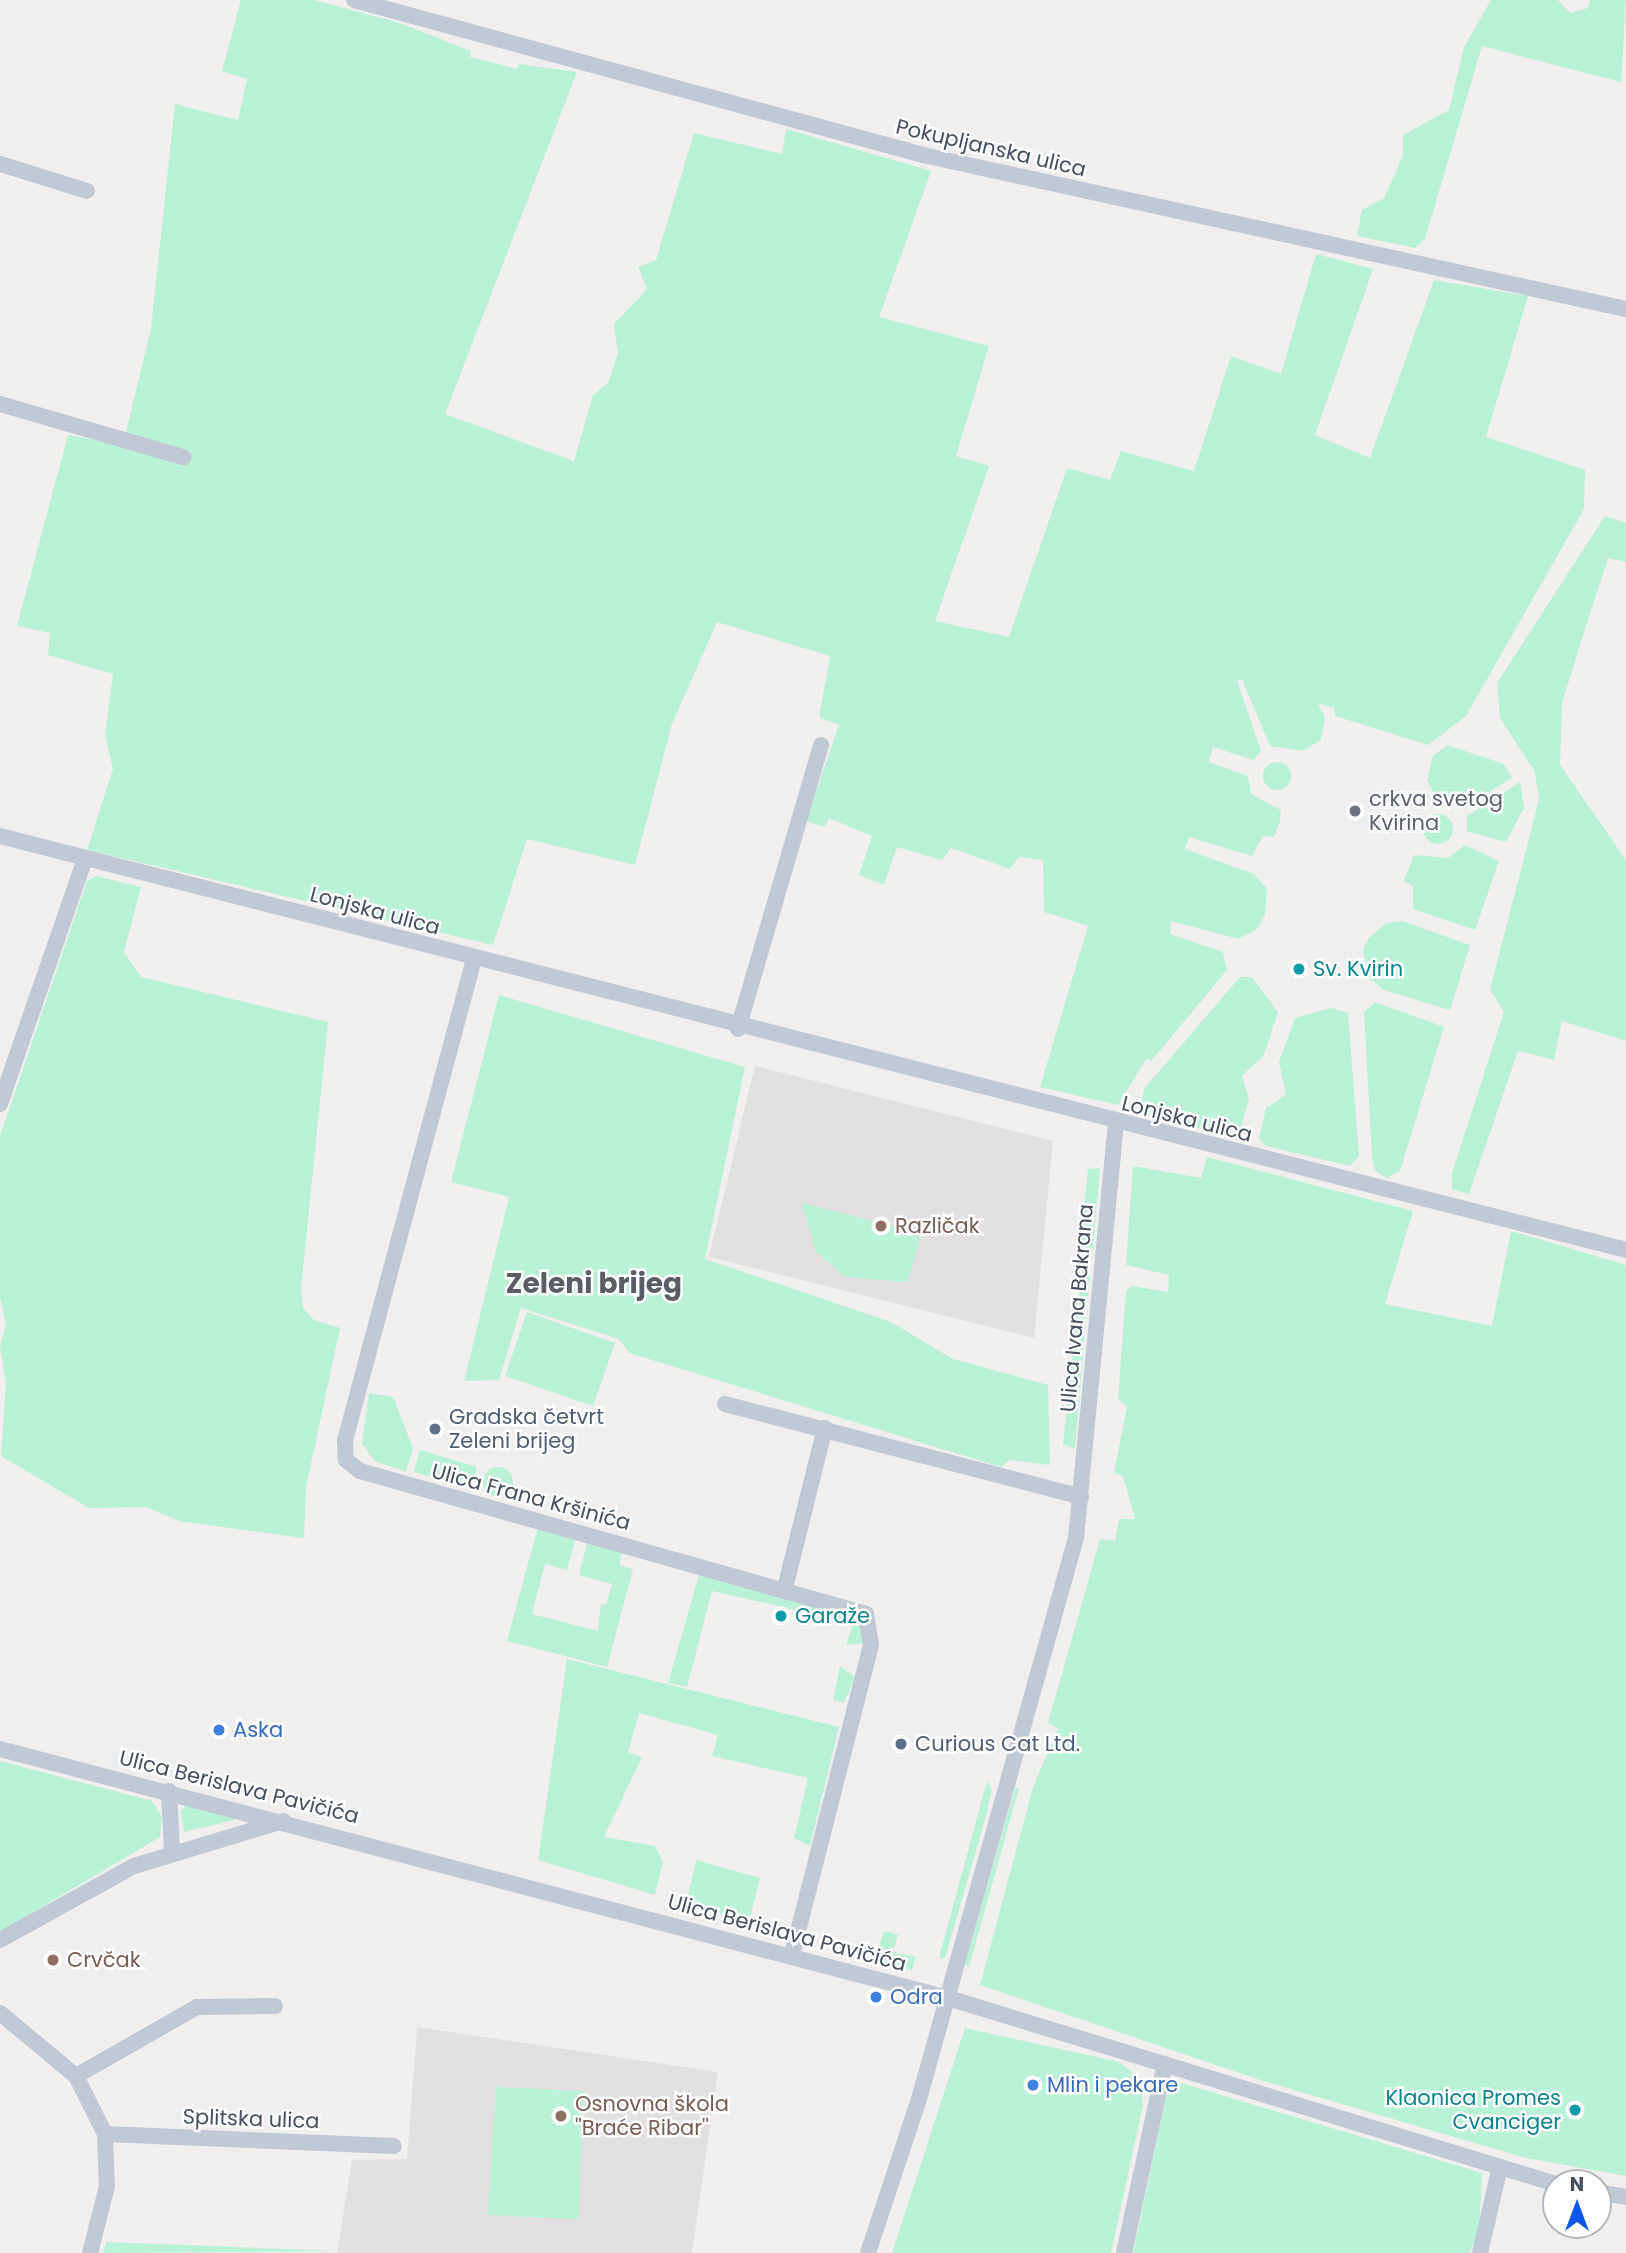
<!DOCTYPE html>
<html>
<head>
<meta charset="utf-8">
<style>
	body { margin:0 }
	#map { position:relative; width:1626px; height:2253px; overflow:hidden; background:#f1eeee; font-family:Poppins,sans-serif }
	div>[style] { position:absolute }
	.education>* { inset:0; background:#e2e0e0 }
	.green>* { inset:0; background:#b9f2d6 }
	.round { border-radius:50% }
	.minor>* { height:16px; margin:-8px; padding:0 8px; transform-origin:8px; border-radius:8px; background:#c1c9d5 }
	.dots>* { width:19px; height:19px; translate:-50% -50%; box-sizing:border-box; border:4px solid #fff; border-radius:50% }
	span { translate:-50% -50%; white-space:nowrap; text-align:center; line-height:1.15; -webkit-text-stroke:5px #fff; paint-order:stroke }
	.street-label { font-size:21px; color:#454f5d }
	.worship-label { font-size:21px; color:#5b616d }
	.left { translate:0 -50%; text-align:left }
	.culture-label { font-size:21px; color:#0d838f }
	.right { translate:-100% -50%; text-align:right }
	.education-label { font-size:21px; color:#785e54 }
	.service-label { font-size:21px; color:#4e5e75 }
	.shop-label { font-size:21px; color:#366cbe }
	.district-label { font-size:28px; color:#5a5e64; font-weight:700 }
	.north { position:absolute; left:1542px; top:2169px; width:70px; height:70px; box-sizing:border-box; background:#fff; border:2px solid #b5b9be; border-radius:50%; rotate:0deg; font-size:19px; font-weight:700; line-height:28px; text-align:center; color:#454f5d }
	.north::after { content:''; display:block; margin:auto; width:24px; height:32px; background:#0d56ed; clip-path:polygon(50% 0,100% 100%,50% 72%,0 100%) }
</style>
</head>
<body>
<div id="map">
	<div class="education">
		<i style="clip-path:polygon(755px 1066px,1053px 1141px,1034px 1338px,709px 1257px)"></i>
		<i style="clip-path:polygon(417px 2027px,718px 2072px,692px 2253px,337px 2253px,352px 2160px,407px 2159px)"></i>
	</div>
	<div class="green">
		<i style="clip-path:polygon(241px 0,314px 0,400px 23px,471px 51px,470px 57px,517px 69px,519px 64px,577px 72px,445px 414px,574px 461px,593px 395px,608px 383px,618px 353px,614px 324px,647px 289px,638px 267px,656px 260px,694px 133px,782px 154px,786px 129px,931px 171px,879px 317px,989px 346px,956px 456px,989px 466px,935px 621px,1009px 637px,1067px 468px,1110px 480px,1121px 451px,1194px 471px,1231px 356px,1281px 374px,1316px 254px,1373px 269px,1315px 435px,1370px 458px,1434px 280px,1528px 296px,1486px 437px,1585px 470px,1584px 509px,1466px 716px,1428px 745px,1335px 716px,1334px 708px,1318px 703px,1325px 717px,1321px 740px,1302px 751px,1270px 746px,1242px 679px,1237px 681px,1261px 751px,1253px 760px,1213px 747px,1209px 762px,1248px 776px,1251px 794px,1281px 810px,1280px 821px,1274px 837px,1263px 836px,1252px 856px,1189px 837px,1185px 849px,1254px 874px,1267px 889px,1265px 915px,1257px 929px,1239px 939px,1171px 921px,1170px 934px,1223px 952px,1227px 970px,1152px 1060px,1146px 1059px,1118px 1105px,1040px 1087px,1088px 926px,1044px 912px,1043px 860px,1019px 857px,1010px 869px,951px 848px,942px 860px,897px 847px,884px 885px,859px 875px,872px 836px,829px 818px,825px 827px,806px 821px,839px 725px,819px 717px,830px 656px,717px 622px,672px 724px,635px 865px,527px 839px,493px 945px,87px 850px,113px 769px,105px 734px,113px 674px,48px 655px,50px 633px,17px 626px,68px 435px,123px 445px,151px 328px,175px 104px,238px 120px,247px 79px,222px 71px)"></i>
		<i style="clip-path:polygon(1491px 0,1558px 0,1570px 13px,1588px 8px,1590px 0,1626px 0,1621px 82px,1482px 46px,1425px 239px,1415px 248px,1357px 236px,1362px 210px,1384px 198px,1403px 156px,1403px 135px,1449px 110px,1464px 47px)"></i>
		<i style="clip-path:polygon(1605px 516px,1626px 523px,1626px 562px,1608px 558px,1585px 629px,1562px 703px,1560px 765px,1626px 860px,1626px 1041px,1562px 1021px,1554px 1060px,1518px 1051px,1469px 1194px,1452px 1189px,1452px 1173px,1504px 1012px,1490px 989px,1539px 800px,1535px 772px,1500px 718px,1497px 683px)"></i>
		<i style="clip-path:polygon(1447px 745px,1504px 764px,1512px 778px,1462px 808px,1436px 797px,1427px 780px,1433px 756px)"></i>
		<i class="round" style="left:1263px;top:762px;width:28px;height:28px"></i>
		<i style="clip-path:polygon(1520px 782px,1524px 808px,1506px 842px,1467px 831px,1467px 816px)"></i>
		<i class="round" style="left:1423px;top:814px;width:30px;height:30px"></i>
		<i style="clip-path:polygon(1465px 845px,1499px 861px,1475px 930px,1413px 909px,1413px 886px,1404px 881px,1414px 855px,1448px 858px)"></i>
		<i style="clip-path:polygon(96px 876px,141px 887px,124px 952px,141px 977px,328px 1022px,301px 1289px,303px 1308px,314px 1320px,340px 1328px,306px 1487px,304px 1538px,179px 1521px,147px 1507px,89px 1508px,1px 1456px,6px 1383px,0 1346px,6px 1324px,0 1298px,0 1136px,87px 881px)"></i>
		<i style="clip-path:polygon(1402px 921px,1470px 945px,1450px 1010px,1384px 990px,1368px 977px,1363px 949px,1369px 938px,1386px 923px)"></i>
		<i style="clip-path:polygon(1240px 977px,1252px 977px,1278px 1012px,1263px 1057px,1242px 1075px,1249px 1100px,1240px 1129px,1220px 1133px,1149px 1115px,1141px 1105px,1144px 1089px)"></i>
		<i style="clip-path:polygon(499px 995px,745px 1067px,705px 1259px,891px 1322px,953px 1359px,1048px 1385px,1050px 1465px,1010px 1460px,1001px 1467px,629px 1353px,619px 1339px,521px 1308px,499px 1380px,464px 1381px,509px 1197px,451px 1182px)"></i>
		<i style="clip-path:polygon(1375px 1002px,1444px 1027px,1400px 1171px,1387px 1178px,1375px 1171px,1372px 1156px,1364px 1012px)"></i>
		<i style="clip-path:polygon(1331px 1008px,1348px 1013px,1359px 1156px,1350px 1166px,1266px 1146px,1259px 1138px,1266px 1108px,1286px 1095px,1279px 1062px,1295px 1018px)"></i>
		<i style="clip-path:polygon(1207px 1157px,1413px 1211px,1385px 1304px,1492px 1326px,1511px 1231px,1626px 1265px,1626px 2176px,1526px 2158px,1260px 2080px,980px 1985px,1033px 1787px,1058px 1729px,1048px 1723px,1100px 1539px,1115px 1541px,1119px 1519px,1135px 1519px,1123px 1476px,1114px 1473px,1127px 1406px,1118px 1400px,1126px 1291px,1132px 1286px,1168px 1292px,1169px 1275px,1126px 1265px,1133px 1166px,1201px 1178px)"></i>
		<i style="clip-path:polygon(1100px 1168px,1092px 1258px,1080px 1248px,1088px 1169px)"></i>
		<i style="clip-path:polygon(802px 1203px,921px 1233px,908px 1282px,845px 1277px,816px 1252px)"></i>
		<i style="clip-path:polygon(1082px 1270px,1090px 1271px,1075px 1449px,1063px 1444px)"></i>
		<i style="clip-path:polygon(527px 1312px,615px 1343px,593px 1406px,505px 1376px)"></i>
		<i style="clip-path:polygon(369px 1393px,393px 1397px,413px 1448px,406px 1472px,375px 1461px,362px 1444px)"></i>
		<i style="clip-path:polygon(420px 1450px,477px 1467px,471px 1488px,414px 1472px)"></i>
		<i class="round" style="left:483px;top:1467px;width:30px;height:30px"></i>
		<i style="clip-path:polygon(538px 1527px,576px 1537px,567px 1570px,545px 1564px,532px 1614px,598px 1631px,601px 1604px,606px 1605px,612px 1584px,579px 1575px,588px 1540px,623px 1549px,619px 1565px,633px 1569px,607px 1667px,507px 1641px)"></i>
		<i style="clip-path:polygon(700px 1571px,863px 1621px,864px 1643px,846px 1645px,853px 1623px,712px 1591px,687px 1687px,668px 1683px)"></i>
		<i style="clip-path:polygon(567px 1659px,839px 1727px,810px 1846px,794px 1838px,808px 1778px,712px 1756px,718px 1735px,639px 1713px,628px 1752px,642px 1757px,604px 1837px,655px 1846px,663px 1862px,655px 1895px,538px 1860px)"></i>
		<i style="clip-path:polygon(840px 1666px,855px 1677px,844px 1703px,833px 1700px)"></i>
		<i style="clip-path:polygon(0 1761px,152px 1801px,162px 1817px,160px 1837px,0 1932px)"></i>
		<i style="clip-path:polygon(987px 1781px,992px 1790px,982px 1830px,945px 1958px,939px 1958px)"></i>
		<i style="clip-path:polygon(1015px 1788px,1019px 1788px,969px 1967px,965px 1964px)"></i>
		<i style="clip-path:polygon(188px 1803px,234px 1816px,234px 1820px,184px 1832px,181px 1811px)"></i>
		<i style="clip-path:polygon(696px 1860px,760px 1878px,749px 1922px,686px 1904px)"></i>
		<i style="clip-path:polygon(884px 1931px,898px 1935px,893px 1952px,916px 1957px,912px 1970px,875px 1960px)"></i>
		<i style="clip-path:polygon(965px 2028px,1119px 2062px,1139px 2077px,1143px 2105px,1111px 2253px,892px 2253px)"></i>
		<i style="clip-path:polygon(1178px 2082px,1482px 2173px,1479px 2234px,1469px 2253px,1133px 2253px,1166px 2097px)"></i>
		<i style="clip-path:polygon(496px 2087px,584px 2091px,578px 2219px,488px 2215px)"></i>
		<i style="clip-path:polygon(106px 2242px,337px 2251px,103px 2253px)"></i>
	</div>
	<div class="minor">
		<i style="left:354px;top:0;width:590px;rotate:15.24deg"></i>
		<i style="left:923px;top:155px;width:720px;rotate:12.36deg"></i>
		<i style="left:0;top:164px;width:91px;rotate:17.2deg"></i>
		<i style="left:0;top:404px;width:191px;rotate:16.2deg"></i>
		<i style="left:0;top:836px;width:1678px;rotate:14.28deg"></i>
		<i style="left:474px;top:959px;width:499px;rotate:105deg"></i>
		<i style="left:345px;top:1441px;width:19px;rotate:87deg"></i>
		<i style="left:346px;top:1460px;width:18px;rotate:38deg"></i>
		<i style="left:360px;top:1471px;width:526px;rotate:15.78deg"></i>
		<i style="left:866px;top:1614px;width:31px;rotate:81deg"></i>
		<i style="left:871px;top:1645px;width:321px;rotate:104.3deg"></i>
		<i style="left:738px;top:1029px;width:296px;rotate:-73.7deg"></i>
		<i style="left:0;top:1104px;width:260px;rotate:-70.9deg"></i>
		<i style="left:725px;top:1404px;width:368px;rotate:14.6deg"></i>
		<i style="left:785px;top:1588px;width:165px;rotate:-76deg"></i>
		<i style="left:0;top:1749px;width:980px;rotate:14.72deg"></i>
		<i style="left:948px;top:1998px;width:636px;rotate:17.01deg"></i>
		<i style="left:169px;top:1791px;width:60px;rotate:87.1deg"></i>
		<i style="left:0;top:1940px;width:153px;rotate:-28.9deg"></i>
		<i style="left:134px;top:1866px;width:156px;rotate:-16.8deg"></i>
		<i style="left:0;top:2013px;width:99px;rotate:39.7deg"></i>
		<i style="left:76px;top:2076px;width:65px;rotate:63.4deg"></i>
		<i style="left:105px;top:2134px;width:52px;rotate:87.8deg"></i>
		<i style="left:107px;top:2186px;width:69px;rotate:104.2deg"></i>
		<i style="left:76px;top:2076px;width:139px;rotate:-29.7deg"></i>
		<i style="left:197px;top:2007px;width:78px;rotate:-0.7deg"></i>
		<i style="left:105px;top:2134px;width:289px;rotate:2.4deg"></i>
		<i style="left:1598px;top:2192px;width:28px;rotate:10deg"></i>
		<i style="left:868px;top:2253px;width:162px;rotate:-71.7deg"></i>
		<i style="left:919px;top:2099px;width:583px;rotate:-74.37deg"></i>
		<i style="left:1076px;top:1538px;width:416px;rotate:-84.5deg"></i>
		<i style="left:1124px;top:2253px;width:193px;rotate:-77.8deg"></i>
		<i style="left:1480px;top:2253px;width:84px;rotate:-77deg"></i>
	</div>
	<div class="dots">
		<i style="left:1355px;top:811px;background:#6b7280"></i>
		<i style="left:1299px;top:969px;background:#0f9aa8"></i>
		<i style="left:881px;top:1226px;background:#8d6e63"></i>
		<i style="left:435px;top:1429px;background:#5c6f8a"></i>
		<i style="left:781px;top:1616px;background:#0f9aa8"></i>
		<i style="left:219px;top:1730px;background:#3f7fe0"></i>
		<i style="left:901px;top:1744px;background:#5c6f8a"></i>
		<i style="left:53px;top:1960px;background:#8d6e63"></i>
		<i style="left:876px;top:1997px;background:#3f7fe0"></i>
		<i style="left:1033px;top:2085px;background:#3f7fe0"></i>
		<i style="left:1575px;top:2110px;background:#0f9aa8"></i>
		<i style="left:561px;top:2116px;background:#8d6e63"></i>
	</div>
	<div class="street-label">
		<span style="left:991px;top:148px;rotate:13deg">Pokupljanska ulica</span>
		<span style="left:375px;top:911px;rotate:15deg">Lonjska ulica</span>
		<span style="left:1187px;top:1119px;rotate:14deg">Lonjska ulica</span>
		<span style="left:1077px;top:1308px;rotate:-85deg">Ulica Ivana Bakrana</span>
		<span style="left:531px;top:1497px;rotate:15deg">Ulica Frana Kršinića</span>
		<span style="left:239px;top:1787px;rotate:14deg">Ulica Berislava Pavičića</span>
		<span style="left:787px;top:1933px;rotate:15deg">Ulica Berislava Pavičića</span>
		<span style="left:251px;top:2119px;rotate:2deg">Splitska ulica</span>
	</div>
	<div class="worship-label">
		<span class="left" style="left:1369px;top:811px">crkva svetog<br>Kvirina</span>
	</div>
	<div class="culture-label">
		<span class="left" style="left:1313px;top:969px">Sv. Kvirin</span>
		<span class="left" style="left:795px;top:1616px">Garaže</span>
		<span class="right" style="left:1561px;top:2110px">Klaonica Promes<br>Cvanciger</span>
	</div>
	<div class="education-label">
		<span class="left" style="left:895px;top:1226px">Različak</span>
		<span class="left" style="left:67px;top:1960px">Crvčak</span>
		<span class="left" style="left:575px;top:2116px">Osnovna škola<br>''Braće Ribar''</span>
	</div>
	<div class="service-label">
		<span class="left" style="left:449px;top:1429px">Gradska četvrt<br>Zeleni brijeg</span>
		<span class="left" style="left:915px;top:1744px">Curious Cat Ltd.</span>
	</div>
	<div class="shop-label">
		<span class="left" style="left:233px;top:1730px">Aska</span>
		<span class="left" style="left:890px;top:1997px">Odra</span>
		<span class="left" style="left:1047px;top:2085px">Mlin i pekare</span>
	</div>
	<div class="district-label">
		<span style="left:594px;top:1284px">Zeleni brijeg</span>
	</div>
	<div class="north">N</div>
</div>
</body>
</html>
